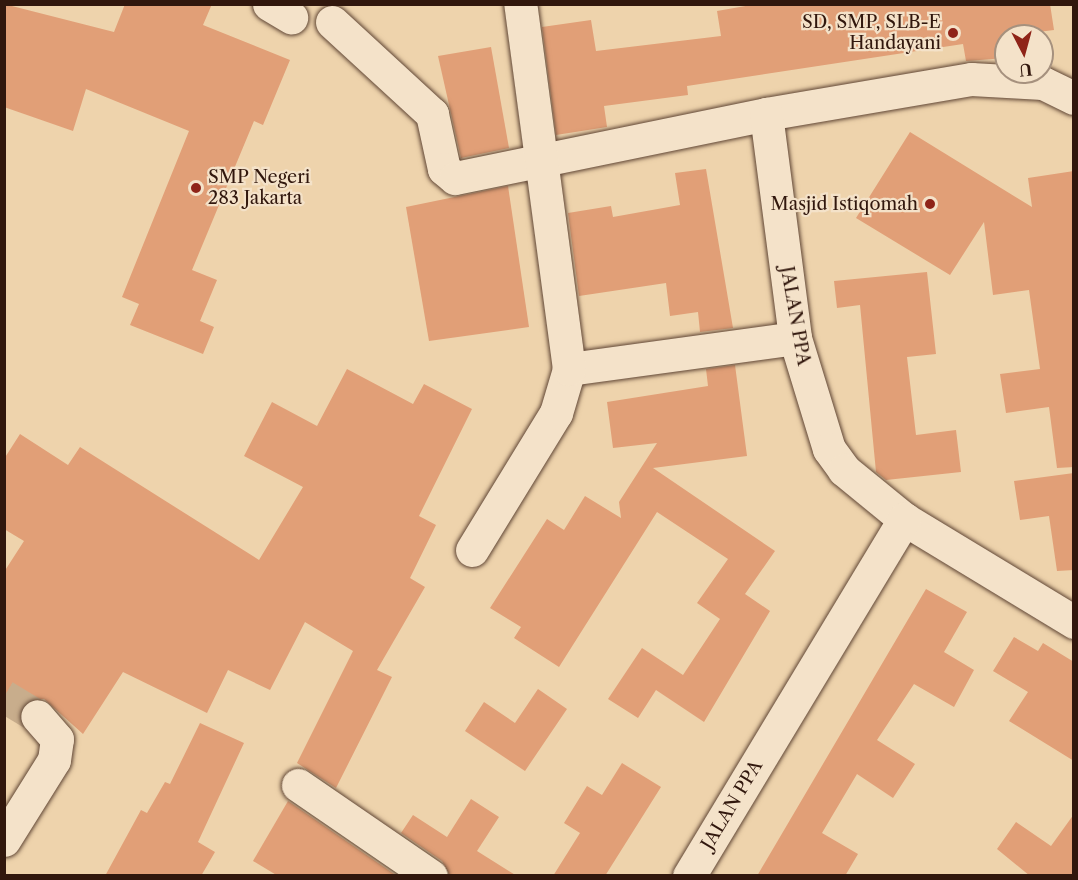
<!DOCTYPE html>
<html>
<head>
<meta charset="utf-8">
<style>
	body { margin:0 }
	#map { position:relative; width:1078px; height:880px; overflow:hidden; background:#eed3ac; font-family:"Libre Caslon Text",serif }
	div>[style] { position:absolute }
	.building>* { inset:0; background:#e19f77 }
	.minor-tunnel>* { height:33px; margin-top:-16.5px; transform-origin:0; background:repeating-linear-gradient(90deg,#c8ad8c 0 33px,transparent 0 49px) }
	.roads { filter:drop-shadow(0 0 2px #604635) drop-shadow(0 0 2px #604635) }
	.minor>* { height:33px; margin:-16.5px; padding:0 16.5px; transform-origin:16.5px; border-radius:16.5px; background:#f4e2c9 }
	.dots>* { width:16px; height:16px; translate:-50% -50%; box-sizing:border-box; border:3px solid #f4e2c9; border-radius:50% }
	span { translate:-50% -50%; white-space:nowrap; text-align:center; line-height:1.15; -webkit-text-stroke:4.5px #f4e2c9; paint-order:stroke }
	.poi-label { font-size:18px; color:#31170d }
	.right { translate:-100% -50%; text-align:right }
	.left { translate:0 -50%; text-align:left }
	.street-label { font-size:18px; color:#31170d }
	.frame { position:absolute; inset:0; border:6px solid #31170d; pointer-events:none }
	.north { position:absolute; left:994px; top:24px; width:60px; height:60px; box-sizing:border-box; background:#f4e2c9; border:2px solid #a6917e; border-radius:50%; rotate:174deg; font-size:16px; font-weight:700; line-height:24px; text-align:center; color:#31170d }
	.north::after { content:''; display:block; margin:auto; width:21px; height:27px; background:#8f2418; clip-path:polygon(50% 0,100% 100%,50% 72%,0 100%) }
</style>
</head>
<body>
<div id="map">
	<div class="building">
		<i style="clip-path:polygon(4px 4px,114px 32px,125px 4px,212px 4px,203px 25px,290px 60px,263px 125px,254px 121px,192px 270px,217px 280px,200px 321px,214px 327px,203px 354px,130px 325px,139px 304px,122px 297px,189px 131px,86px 89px,73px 131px,4px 107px)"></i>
		<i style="clip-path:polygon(757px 4px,1050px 4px,1054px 30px,1006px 36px,1006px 58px,966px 61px,963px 44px,687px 86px,688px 95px,604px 106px,607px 127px,556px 135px,542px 27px,591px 20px,596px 51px,721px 36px,717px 11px)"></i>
		<i style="clip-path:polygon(491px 47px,509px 148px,461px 158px,438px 56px)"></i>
		<i style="clip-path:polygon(910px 132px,1032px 207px,1028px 178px,1074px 171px,1074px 467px,1057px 468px,1049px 407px,1006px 413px,1000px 374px,1040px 369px,1029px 290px,993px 295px,984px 222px,950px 275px,856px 218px)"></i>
		<i style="clip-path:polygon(706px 169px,733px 328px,700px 332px,698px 312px,670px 316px,666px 283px,579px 296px,568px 213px,611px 206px,613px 217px,680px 205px,675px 173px)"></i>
		<i style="clip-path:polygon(508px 186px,529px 327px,429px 341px,406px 207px)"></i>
		<i style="clip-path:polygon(927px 272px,936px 354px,907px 357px,916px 435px,956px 430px,961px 472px,886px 480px,876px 472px,860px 305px,837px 308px,834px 281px)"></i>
		<i style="clip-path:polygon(735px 365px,747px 456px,653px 468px,775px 551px,745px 594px,770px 611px,704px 722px,656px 690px,638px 718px,608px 699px,642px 648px,683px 675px,720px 619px,697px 603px,728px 559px,657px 512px,559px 667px,514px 638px,521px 627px,490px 608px,547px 519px,564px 530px,585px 496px,621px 518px,619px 502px,657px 443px,613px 448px,607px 402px,708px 386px,706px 369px)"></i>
		<i style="clip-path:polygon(347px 369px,413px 404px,424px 384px,472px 409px,419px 516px,436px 525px,410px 578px,425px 587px,377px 670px,392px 677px,336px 788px,297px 763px,353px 651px,305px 622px,270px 690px,228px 670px,207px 713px,123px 672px,83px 734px,44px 699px,25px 702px,19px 716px,4px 707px,4px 572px,24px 541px,4px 529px,4px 459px,20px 434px,68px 465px,80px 447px,259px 560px,303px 487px,244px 456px,272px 402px,317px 426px)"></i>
		<i style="clip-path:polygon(1074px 473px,1074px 570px,1057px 571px,1049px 516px,1020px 520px,1014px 481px)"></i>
		<i style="clip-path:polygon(926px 589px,967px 612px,944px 652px,974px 670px,954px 707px,914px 684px,877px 740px,915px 764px,893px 798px,857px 774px,822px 833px,858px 854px,845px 876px,757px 876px)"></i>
		<i style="clip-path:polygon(1014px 637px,1038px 651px,1043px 643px,1074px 662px,1074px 761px,1009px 721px,1028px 692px,993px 671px)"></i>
		<i style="clip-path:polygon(538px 689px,567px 709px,525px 771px,465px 731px,484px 702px,515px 723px)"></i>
		<i style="clip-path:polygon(200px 723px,244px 743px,198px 842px,215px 852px,201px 876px,105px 876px,141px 810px,147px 813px,165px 782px,170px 784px)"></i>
		<i style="clip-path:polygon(622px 763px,661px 787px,605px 876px,553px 876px,580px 833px,564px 823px,587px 786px,602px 795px)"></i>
		<i style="clip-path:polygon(471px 799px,499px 817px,477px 851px,517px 876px,450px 876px,442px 861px,401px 833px,413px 815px,447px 837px)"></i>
		<i style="clip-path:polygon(288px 801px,397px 876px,278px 876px,253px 861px)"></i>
		<i style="clip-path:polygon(1074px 814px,1074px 876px,1030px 876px,997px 849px,1016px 822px,1051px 846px)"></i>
	</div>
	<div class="minor-tunnel">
		<i style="left:4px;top:696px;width:39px;rotate:31deg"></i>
	</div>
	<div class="roads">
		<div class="minor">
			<i style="left:269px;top:4px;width:26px;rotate:31deg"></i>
			<i style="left:332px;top:22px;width:136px;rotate:42.6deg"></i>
			<i style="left:432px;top:114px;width:56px;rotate:77.7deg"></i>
			<i style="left:444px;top:169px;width:14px;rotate:39deg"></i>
			<i style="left:455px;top:178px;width:318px;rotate:-11.6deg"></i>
			<i style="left:766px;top:114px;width:208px;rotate:-9.7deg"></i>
			<i style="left:971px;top:79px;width:72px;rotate:3.2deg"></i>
			<i style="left:1043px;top:83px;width:34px;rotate:26deg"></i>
			<i style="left:766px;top:114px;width:226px;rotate:82.6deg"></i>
			<i style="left:795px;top:338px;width:116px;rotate:73deg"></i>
			<i style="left:829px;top:449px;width:26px;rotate:54deg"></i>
			<i style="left:844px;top:470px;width:77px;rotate:39.2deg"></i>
			<i style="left:904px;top:519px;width:199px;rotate:31.2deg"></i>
			<i style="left:569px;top:369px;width:228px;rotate:-7.8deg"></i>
			<i style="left:472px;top:550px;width:161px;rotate:-58.5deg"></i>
			<i style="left:556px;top:413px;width:46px;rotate:-73.5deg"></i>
			<i style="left:569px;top:369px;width:368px;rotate:-97.6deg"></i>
			<i style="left:298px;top:785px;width:161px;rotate:34.4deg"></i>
			<i style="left:4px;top:840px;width:94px;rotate:-58deg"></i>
			<i style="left:54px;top:760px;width:21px;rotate:-82deg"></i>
			<i style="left:57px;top:739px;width:30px;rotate:-131deg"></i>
			<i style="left:689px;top:876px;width:417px;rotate:-58.9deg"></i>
		</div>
	</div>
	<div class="dots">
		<i style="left:953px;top:33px;background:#8f2418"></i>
		<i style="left:196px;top:188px;background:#8f2418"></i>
		<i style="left:930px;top:204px;background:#8f2418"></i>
	</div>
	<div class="poi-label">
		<span class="right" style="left:941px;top:33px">SD, SMP, SLB-E<br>Handayani</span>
		<span class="left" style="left:208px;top:188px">SMP Negeri<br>283 Jakarta</span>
		<span class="right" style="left:918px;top:204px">Masjid Istiqomah</span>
	</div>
	<div class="street-label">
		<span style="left:795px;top:316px;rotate:80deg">JALAN PPA</span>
		<span style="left:732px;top:805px;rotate:-59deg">JALAN PPA</span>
	</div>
	<div class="frame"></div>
	<div class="north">U</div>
</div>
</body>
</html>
